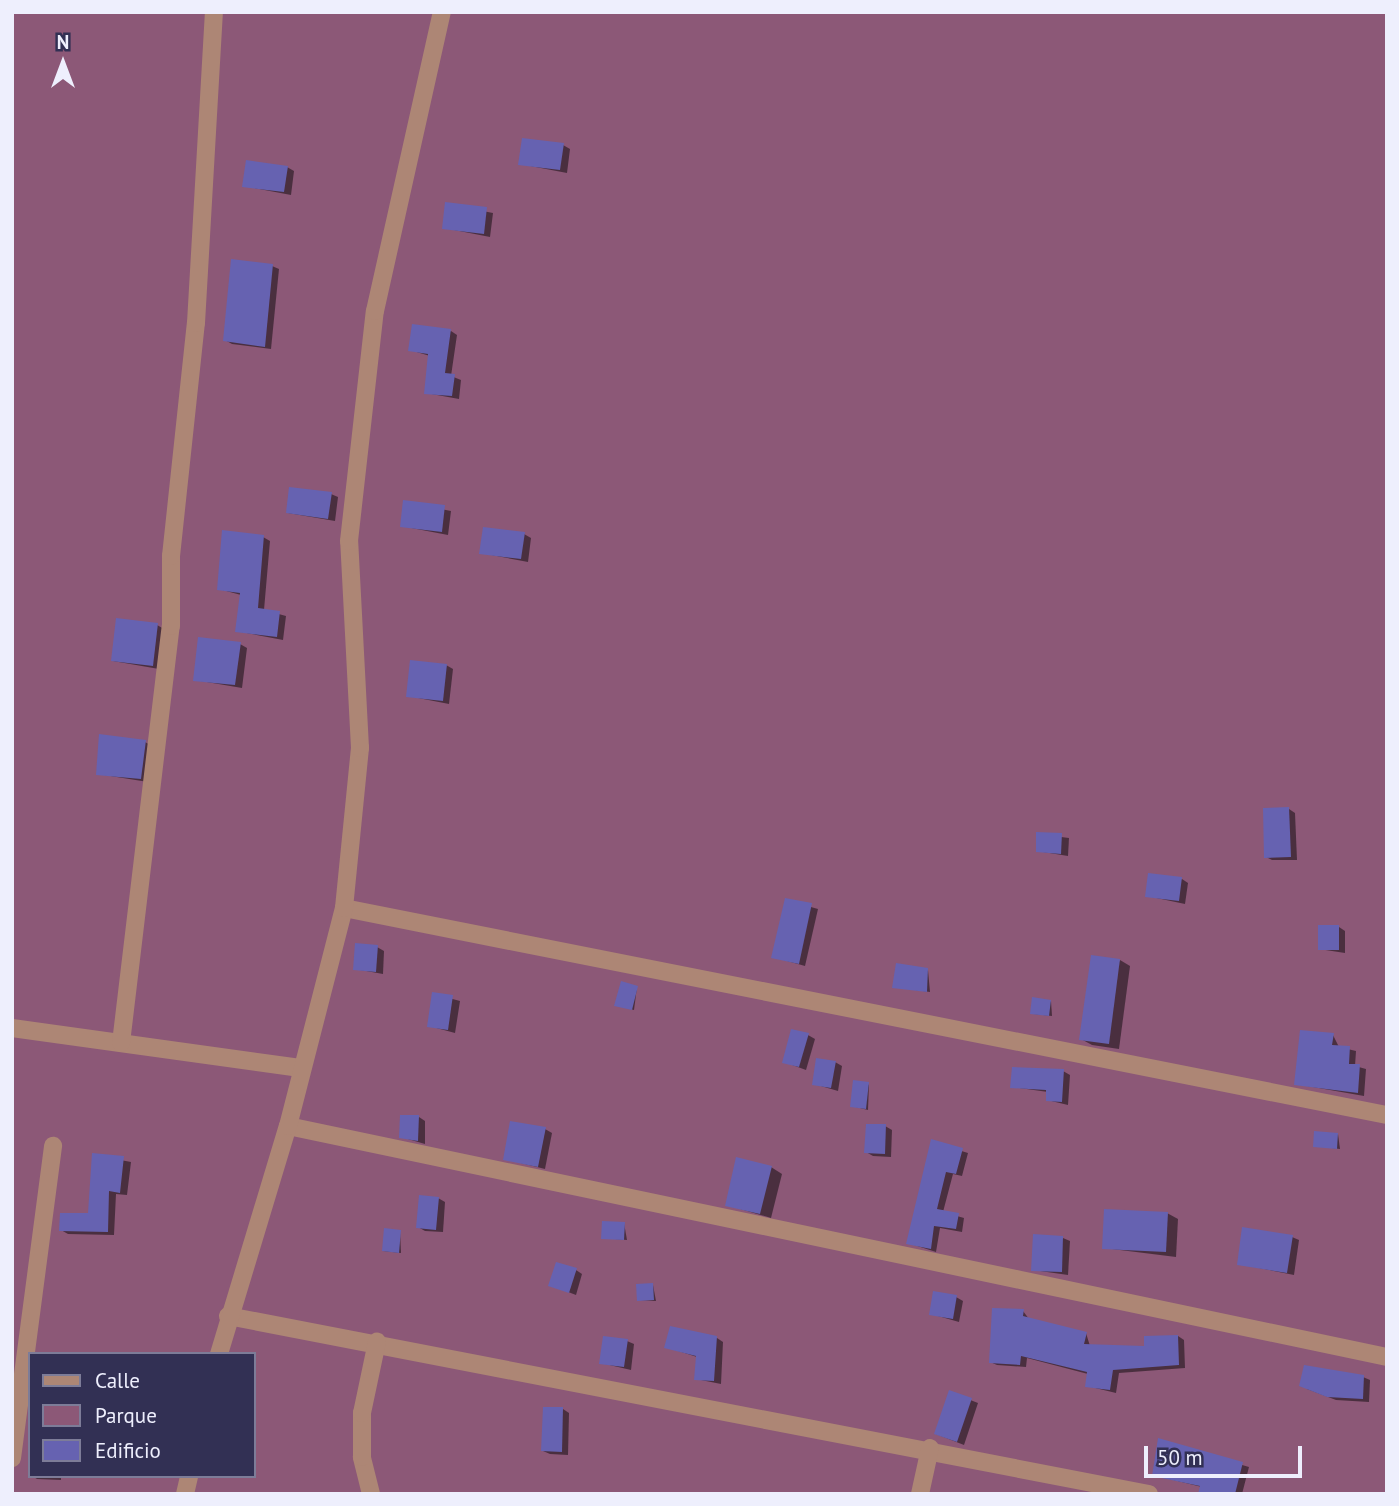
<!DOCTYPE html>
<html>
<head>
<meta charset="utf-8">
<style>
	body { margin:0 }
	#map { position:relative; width:1399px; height:1506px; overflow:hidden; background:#3c3b60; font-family:"PT Sans",sans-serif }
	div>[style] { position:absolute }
	.green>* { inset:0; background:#8c5877 }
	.shadow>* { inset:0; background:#0007 }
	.building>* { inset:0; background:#6662b1 }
	.minor>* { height:18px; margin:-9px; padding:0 9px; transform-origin:9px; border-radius:9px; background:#ad8675 }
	span { translate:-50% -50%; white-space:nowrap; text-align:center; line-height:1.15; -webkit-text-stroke:5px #323054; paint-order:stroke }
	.frame { position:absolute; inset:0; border:14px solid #eeeffd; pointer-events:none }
	.legend { position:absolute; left:28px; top:1352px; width:228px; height:126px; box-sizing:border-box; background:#323054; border:2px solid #7d7c98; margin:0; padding:9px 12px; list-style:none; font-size:21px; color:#eeeffd }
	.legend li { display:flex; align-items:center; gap:14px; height:35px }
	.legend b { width:35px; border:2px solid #7d7c98 }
	.north { position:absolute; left:28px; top:28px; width:70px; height:70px; -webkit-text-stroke:5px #323054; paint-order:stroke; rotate:0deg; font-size:19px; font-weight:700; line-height:28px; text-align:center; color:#eeeffd }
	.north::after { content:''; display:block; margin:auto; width:24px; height:32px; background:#eeeffd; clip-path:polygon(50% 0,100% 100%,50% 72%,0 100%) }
	.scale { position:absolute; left:1144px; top:1446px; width:158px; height:32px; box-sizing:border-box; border:4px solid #eeeffd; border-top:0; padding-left:9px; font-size:21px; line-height:24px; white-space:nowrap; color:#eeeffd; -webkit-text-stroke:5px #323054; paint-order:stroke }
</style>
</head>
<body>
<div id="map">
	<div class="green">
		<i style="clip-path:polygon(evenodd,12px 12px,1387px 12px,1387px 1494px,12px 1494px,12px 12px,30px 1354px,254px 1354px,254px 1476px,30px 1476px,30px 1354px)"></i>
	</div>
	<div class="shadow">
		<i style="clip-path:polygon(563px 145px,570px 149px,567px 173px,520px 164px)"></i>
		<i style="clip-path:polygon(287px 167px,294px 171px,291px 195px,244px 186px)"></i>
		<i style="clip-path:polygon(447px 204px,493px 213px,490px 237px,444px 228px)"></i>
		<i style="clip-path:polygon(272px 266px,279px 269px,271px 349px,232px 344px,225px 340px)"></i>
		<i style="clip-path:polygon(451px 331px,457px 335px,451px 376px,461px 380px,459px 399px,426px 393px,430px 356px,410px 350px)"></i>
		<i style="clip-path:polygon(331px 494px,338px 497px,335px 521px,288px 513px)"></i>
		<i style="clip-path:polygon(405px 502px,451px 511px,448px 535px,401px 526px)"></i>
		<i style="clip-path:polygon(524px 534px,531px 538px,528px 562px,481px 553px)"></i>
		<i style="clip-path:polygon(263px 537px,270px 541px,264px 610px,286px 616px,283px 640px,236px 631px,241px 595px,219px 589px)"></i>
		<i style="clip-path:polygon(157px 625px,164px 629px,159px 669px,113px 661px)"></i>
		<i style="clip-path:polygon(240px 644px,247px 648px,242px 688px,195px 680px)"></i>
		<i style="clip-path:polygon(446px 665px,453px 669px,449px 704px,408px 696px)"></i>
		<i style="clip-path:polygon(145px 742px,152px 746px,148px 782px,98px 774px)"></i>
		<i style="clip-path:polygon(1289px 809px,1295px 813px,1297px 860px,1272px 860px,1266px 857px)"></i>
		<i style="clip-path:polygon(1038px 834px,1069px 838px,1068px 856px,1037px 851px)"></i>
		<i style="clip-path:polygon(1182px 879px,1188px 883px,1185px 904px,1147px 896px)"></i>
		<i style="clip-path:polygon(786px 900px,818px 909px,805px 966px,773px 957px)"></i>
		<i style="clip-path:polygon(1339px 927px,1345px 931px,1345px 953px,1319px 949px)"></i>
		<i style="clip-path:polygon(377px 947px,384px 951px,383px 974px,355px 969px)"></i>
		<i style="clip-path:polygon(1120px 960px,1130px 966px,1119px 1049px,1092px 1045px,1081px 1039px)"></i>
		<i style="clip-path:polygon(928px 970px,930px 992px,894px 987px)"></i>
		<i style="clip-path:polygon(637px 987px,634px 1010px,619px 1006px)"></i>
		<i style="clip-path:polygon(434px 994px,460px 1001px,455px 1033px,429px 1026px)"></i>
		<i style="clip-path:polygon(1051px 1001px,1052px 1016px,1034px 1014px)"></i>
		<i style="clip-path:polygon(808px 1035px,815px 1039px,806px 1070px,784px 1062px)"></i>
		<i style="clip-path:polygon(1333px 1035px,1339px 1047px,1356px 1051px,1355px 1066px,1366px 1069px,1364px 1096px,1296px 1084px)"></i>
		<i style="clip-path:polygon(835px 1062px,842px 1066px,838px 1091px,814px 1084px)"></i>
		<i style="clip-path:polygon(1063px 1071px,1070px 1075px,1068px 1105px,1047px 1100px,1048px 1092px,1012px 1087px)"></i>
		<i style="clip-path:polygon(869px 1084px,868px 1110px,852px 1106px)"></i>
		<i style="clip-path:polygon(419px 1117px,425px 1121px,425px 1144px,401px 1137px)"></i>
		<i style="clip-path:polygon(885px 1126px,892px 1130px,891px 1157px,873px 1156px,866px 1152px)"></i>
		<i style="clip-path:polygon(545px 1129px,552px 1133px,545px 1169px,505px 1159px)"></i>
		<i style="clip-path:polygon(1338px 1134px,1340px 1149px,1315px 1146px)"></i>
		<i style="clip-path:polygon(932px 1142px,968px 1153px,962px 1176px,953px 1174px,943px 1212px,964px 1218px,962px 1232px,940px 1228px,936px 1252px,908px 1243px)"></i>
		<i style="clip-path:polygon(94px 1155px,131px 1162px,127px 1195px,116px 1194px,114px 1235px,68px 1234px,61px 1230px,89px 1215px)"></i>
		<i style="clip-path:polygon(771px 1167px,782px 1174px,771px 1218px,727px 1205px)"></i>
		<i style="clip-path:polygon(438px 1198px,445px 1202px,443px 1232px,425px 1231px,418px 1227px)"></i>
		<i style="clip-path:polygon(1167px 1213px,1178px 1219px,1176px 1257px,1104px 1248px)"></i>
		<i style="clip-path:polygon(624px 1223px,627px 1240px,603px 1238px)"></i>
		<i style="clip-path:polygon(400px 1231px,401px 1253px,383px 1251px)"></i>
		<i style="clip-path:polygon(1292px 1237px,1299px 1240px,1294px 1275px,1239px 1264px)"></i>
		<i style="clip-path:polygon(1063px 1238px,1070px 1241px,1068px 1275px,1033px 1270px)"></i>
		<i style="clip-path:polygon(576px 1270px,582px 1274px,576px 1295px,550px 1285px)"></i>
		<i style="clip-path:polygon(653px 1285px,656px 1301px,639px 1300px)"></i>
		<i style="clip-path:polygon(956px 1297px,963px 1301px,959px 1322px,931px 1314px)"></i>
		<i style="clip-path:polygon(1023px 1311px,1029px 1319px,1086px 1333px,1090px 1346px,1146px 1348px,1178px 1336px,1184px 1340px,1185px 1368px,1119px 1373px,1116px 1393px,1087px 1386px,1088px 1374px,1027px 1358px,1026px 1367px,997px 1365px,990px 1362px)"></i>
		<i style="clip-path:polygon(717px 1338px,723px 1342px,721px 1384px,696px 1379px,697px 1357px,666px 1347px)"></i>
		<i style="clip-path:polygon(627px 1341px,634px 1344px,631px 1370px,601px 1363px)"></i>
		<i style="clip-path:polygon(1363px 1377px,1370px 1380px,1369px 1402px,1336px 1400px,1307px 1389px)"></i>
		<i style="clip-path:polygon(950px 1392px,978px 1403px,964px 1445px,936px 1434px)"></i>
		<i style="clip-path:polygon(563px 1409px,569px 1413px,568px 1455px,550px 1454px,543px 1451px)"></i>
		<i style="clip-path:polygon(1159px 1441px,1249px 1467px,1242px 1494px,1200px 1494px,1202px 1487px,1153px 1475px)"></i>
		<i style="clip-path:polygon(32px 1476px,61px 1476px,61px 1480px,37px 1479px)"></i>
	</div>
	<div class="building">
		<i style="clip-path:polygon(522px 138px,564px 143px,560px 170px,518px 165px)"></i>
		<i style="clip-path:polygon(246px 160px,288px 166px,284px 192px,242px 187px)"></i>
		<i style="clip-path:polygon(445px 202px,487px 207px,484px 234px,442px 229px)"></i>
		<i style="clip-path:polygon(231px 259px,273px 264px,265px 347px,223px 341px)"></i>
		<i style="clip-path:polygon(412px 324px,451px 329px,445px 373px,455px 374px,452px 396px,424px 394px,428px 354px,408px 351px)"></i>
		<i style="clip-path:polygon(289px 487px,332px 492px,328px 519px,286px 513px)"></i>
		<i style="clip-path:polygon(403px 500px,445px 505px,442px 532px,400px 527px)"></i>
		<i style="clip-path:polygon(483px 527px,525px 532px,521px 559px,479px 554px)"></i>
		<i style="clip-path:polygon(222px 530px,264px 535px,258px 608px,280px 611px,277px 637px,235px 632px,240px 593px,217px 590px)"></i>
		<i style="clip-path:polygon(116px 618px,158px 623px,153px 666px,111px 661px)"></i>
		<i style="clip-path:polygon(198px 637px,241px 642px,235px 685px,193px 681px)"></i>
		<i style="clip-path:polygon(410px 660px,447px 664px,443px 701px,406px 697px)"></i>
		<i style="clip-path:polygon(99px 734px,146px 740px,141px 779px,96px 775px)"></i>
		<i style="clip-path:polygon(1289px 807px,1291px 857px,1264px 858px,1263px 808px)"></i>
		<i style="clip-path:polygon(1036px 832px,1062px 833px,1061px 854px,1036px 852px)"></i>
		<i style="clip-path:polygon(1148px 873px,1182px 877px,1179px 901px,1145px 897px)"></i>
		<i style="clip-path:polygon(785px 898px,812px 903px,799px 964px,771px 958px)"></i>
		<i style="clip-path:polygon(1318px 925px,1339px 925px,1339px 950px,1318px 950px)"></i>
		<i style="clip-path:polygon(355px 943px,378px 945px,376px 972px,353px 970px)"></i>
		<i style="clip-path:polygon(1091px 955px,1120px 959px,1109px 1044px,1079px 1040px)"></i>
		<i style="clip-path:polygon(896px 963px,928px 968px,927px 992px,892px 988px)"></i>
		<i style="clip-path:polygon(621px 981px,638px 986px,632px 1010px,614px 1006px)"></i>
		<i style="clip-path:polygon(432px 992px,453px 995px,448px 1030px,427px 1027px)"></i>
		<i style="clip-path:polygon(1032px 997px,1051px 1000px,1049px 1016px,1030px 1014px)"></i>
		<i style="clip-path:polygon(791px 1029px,809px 1033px,799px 1067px,782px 1063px)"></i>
		<i style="clip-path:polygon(1300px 1030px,1334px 1033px,1332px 1045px,1350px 1046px,1349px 1064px,1360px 1064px,1358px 1093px,1294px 1085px)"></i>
		<i style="clip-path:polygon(816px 1058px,836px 1061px,831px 1088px,812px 1085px)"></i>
		<i style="clip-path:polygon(1012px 1067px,1064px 1069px,1062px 1102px,1046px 1101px,1046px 1090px,1010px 1088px)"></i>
		<i style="clip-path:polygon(853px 1080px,869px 1082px,866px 1109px,850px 1107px)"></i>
		<i style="clip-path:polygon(400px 1115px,419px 1115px,418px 1141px,399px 1138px)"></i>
		<i style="clip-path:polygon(510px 1121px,546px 1127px,538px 1167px,503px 1160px)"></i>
		<i style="clip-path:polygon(866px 1124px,886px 1124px,885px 1154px,864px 1153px)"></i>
		<i style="clip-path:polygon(1314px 1131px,1338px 1133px,1337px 1149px,1313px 1147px)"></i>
		<i style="clip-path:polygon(931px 1139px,963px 1148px,956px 1174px,946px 1172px,937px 1209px,959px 1213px,956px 1229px,934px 1226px,931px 1249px,906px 1244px)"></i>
		<i style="clip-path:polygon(92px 1153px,124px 1156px,120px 1193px,109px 1191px,108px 1232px,59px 1231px,60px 1213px,88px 1213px)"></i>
		<i style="clip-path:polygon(736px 1157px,772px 1166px,760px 1214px,725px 1206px)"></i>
		<i style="clip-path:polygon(419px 1195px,439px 1197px,436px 1230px,416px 1228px)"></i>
		<i style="clip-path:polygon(1104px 1209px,1168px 1212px,1166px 1252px,1102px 1249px)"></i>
		<i style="clip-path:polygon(602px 1221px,625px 1222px,624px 1240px,601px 1239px)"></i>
		<i style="clip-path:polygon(1242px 1227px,1293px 1235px,1287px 1273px,1237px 1265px)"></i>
		<i style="clip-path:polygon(384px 1228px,401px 1230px,399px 1253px,382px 1251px)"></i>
		<i style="clip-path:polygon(1033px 1234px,1063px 1236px,1062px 1272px,1031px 1271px)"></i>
		<i style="clip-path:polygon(556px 1262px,577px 1268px,569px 1293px,548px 1286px)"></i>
		<i style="clip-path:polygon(653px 1283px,654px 1300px,637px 1301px,636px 1284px)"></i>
		<i style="clip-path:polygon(933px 1291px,957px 1295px,953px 1319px,929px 1315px)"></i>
		<i style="clip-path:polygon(992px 1308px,1024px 1309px,1023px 1316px,1087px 1332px,1084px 1344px,1144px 1346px,1144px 1336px,1178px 1335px,1179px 1365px,1113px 1370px,1110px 1390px,1085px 1387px,1087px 1372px,1021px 1356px,1020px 1365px,989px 1363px)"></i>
		<i style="clip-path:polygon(670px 1326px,717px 1336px,714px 1381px,694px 1380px,696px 1356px,664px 1348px)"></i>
		<i style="clip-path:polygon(603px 1336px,628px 1339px,624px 1367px,599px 1364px)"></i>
		<i style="clip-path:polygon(1304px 1365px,1364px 1375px,1363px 1399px,1327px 1397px,1299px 1386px)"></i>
		<i style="clip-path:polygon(949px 1390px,972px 1398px,957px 1442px,934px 1434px)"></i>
		<i style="clip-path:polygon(543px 1407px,563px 1407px,562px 1452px,541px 1451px)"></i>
		<i style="clip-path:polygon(1158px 1438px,1243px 1462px,1235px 1494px,1198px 1494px,1200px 1486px,1152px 1476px)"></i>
	</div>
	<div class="minor">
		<i style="left:344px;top:908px;width:1063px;rotate:11.23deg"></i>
		<i style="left:12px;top:1028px;width:293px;rotate:7.9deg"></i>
		<i style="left:121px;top:1043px;width:420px;rotate:-83.2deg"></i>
		<i style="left:171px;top:626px;width:70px;rotate:-90deg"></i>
		<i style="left:171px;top:556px;width:234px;rotate:-83.9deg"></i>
		<i style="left:196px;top:323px;width:312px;rotate:-86.7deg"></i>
		<i style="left:288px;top:1126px;width:1123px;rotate:11.87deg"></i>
		<i style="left:228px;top:1316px;width:938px;rotate:10.94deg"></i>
		<i style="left:219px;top:1354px;width:238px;rotate:-73.2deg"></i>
		<i style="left:288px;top:1126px;width:225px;rotate:-75.6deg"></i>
		<i style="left:344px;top:908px;width:161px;rotate:-84.3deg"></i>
		<i style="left:360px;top:748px;width:207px;rotate:-93deg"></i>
		<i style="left:349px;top:541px;width:231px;rotate:-83.6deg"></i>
		<i style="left:375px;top:311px;width:306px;rotate:-77.4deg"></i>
		<i style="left:12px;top:1458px;width:315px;rotate:-82.5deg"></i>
		<i style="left:185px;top:1494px;width:18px;rotate:-77deg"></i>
		<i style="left:371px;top:1494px;width:38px;rotate:-104deg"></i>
		<i style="left:362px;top:1457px;width:44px;rotate:-90deg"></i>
		<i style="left:362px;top:1413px;width:73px;rotate:-78.1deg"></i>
		<i style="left:920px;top:1494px;width:47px;rotate:-77.7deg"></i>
	</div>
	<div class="frame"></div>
	<ul class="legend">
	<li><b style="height:9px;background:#ad8675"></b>Calle</li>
	<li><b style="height:19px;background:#8c5877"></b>Parque</li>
	<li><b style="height:19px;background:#6662b1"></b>Edificio</li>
	</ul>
	<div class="north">N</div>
	<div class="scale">50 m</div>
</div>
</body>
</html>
